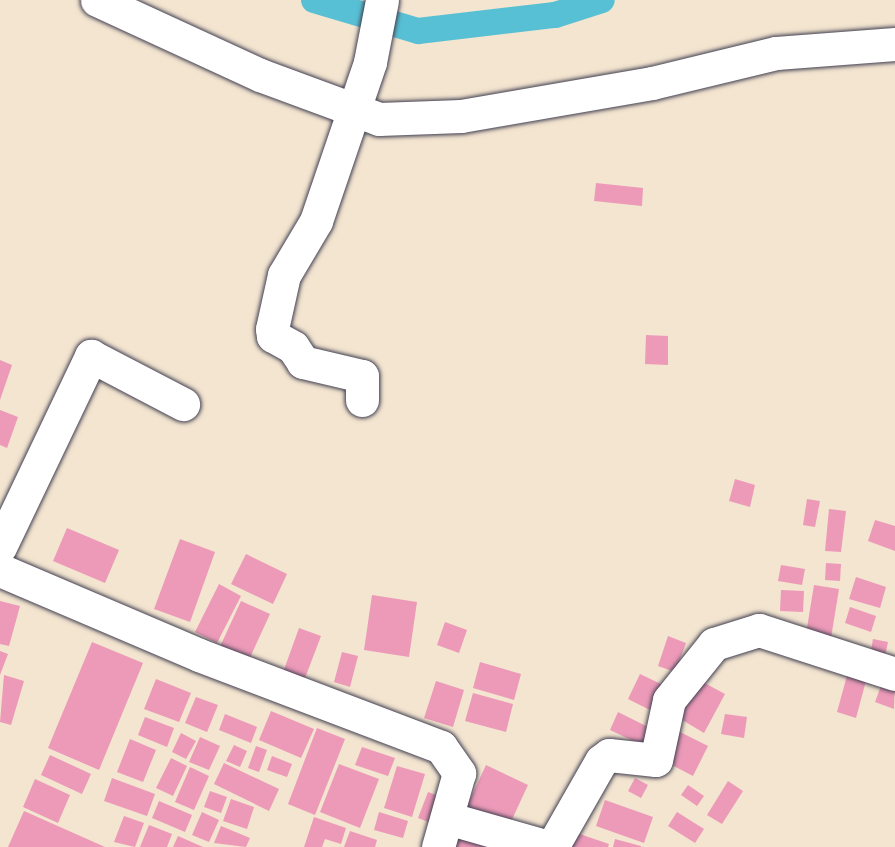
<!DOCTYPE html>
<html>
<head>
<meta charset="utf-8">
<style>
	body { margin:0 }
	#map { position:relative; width:895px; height:847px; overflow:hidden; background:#f3e5d0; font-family:Pangolin,sans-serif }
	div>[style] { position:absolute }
	.canal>* { height:26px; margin:-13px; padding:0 13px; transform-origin:13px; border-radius:13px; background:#58c0d4 }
	.building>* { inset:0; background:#ec9ab8 }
	.roads { filter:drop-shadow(0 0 2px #413f51) drop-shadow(0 0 2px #413f51) }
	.minor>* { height:33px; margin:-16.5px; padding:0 16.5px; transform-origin:16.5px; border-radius:16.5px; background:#fff }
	span { translate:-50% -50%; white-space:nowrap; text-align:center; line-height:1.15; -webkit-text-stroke:4.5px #f6f6f2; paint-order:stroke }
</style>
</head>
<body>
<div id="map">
	<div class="canal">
		<i style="left:314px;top:0;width:109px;rotate:16.6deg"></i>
		<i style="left:418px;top:31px;width:138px;rotate:-6.7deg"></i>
		<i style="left:555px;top:15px;width:49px;rotate:-17.7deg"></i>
	</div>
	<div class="building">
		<i style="clip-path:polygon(596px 183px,643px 188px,642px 206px,594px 201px)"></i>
		<i style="clip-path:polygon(646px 335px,668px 336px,668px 365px,645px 364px)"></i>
		<i style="clip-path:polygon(0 360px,12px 365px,0 400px)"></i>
		<i style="clip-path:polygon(0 410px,18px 417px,7px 448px,0 445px)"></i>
		<i style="clip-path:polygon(735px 479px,755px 485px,750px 507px,729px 501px)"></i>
		<i style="clip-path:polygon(807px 499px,820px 501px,815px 527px,803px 525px)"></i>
		<i style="clip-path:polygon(829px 509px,846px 511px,841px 552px,825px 551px)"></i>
		<i style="clip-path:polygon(875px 520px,895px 526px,895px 551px,868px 541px)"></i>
		<i style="clip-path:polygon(67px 528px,119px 550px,105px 583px,53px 561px)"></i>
		<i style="clip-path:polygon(180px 539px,215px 552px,190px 622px,154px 609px)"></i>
		<i style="clip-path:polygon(246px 554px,287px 574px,273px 604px,231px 584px)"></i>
		<i style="clip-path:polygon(826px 563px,841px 564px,840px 581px,825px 580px)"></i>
		<i style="clip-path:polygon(781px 565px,805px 569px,802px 585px,778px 581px)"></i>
		<i style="clip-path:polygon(856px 577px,886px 587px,880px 608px,849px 599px)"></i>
		<i style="clip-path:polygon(219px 584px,241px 596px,217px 643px,195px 632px)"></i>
		<i style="clip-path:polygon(814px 585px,839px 589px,830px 644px,805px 640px)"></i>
		<i style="clip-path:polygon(781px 590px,804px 591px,803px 612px,780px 611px)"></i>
		<i style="clip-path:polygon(372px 595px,417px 602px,409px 657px,364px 650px)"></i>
		<i style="clip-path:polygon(0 601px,20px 606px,9px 646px,0 644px)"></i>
		<i style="clip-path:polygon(241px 601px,270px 614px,247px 664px,218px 651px)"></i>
		<i style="clip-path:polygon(850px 607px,876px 616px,871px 632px,845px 623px)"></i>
		<i style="clip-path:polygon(445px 622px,467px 630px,459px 653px,437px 645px)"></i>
		<i style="clip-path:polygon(299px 628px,321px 636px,302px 686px,281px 678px)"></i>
		<i style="clip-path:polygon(668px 636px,686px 643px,675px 672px,658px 666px)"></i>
		<i style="clip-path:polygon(873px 639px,888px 642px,883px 665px,869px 662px)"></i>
		<i style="clip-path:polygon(92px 642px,143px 663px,99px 770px,48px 748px)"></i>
		<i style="clip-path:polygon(0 651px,8px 654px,0 675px)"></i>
		<i style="clip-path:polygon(342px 652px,358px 656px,350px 687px,334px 682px)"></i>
		<i style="clip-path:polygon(480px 662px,521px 674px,514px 700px,473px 688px)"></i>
		<i style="clip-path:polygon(848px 672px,867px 677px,856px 718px,837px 712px)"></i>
		<i style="clip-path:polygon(640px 674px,663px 685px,650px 710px,628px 699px)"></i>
		<i style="clip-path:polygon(4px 675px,24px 681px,11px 725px,0 722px)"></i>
		<i style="clip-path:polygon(885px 675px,895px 679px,894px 709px,875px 702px)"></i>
		<i style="clip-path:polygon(156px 679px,191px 693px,179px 722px,144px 709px)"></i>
		<i style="clip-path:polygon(436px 681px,464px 690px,453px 727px,424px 718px)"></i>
		<i style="clip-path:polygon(701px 681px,725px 694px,704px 733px,679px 718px)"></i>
		<i style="clip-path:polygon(473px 693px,513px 704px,506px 732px,465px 721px)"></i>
		<i style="clip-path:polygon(196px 697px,218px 705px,207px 732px,185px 723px)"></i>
		<i style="clip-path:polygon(271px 711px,314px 729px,301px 758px,259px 740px)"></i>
		<i style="clip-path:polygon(618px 712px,656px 731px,648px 748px,610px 730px)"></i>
		<i style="clip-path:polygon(225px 714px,257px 727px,251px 743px,219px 730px)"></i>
		<i style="clip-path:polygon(725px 714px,747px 717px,744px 738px,721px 734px)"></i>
		<i style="clip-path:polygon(145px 717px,174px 728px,167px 747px,138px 735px)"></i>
		<i style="clip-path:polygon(317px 728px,345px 739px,315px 815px,288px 804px)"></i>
		<i style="clip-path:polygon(680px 732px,708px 746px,693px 776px,666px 762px)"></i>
		<i style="clip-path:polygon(181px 733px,196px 741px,186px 759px,172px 752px)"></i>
		<i style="clip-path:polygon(200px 737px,220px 746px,209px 770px,189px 762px)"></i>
		<i style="clip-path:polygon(130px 739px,156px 750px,143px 782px,117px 772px)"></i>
		<i style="clip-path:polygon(234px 745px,247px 751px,240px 767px,226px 761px)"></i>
		<i style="clip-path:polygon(256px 746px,267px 750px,259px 772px,248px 768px)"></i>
		<i style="clip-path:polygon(362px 747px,395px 758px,388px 776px,355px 765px)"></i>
		<i style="clip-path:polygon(50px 755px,91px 774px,82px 794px,41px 775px)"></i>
		<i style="clip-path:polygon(272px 756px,292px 764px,287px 777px,267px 770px)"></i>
		<i style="clip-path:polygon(171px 758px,187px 766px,173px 796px,156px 788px)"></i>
		<i style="clip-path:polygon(224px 763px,279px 789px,269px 811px,214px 784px)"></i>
		<i style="clip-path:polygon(339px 764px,379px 779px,360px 828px,320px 812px)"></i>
		<i style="clip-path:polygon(486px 765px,528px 785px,508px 828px,466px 808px)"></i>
		<i style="clip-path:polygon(397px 766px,425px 774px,412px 817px,384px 808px)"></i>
		<i style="clip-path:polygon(190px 767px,209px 776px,194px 810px,175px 802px)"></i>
		<i style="clip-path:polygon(112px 778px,155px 794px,147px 816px,104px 801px)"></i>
		<i style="clip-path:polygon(635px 778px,648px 785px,641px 798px,628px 791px)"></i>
		<i style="clip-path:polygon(35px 779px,70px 795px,58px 823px,23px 807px)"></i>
		<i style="clip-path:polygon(728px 781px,743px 791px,722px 824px,707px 815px)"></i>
		<i style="clip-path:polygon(688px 785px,704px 796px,697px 806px,681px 795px)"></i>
		<i style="clip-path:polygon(210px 791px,227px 797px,221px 813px,204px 807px)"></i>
		<i style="clip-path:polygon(428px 792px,444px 798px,434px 824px,418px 818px)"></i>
		<i style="clip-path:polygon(231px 799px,254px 807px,247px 829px,223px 821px)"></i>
		<i style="clip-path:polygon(605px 800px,653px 817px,644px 843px,596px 826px)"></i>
		<i style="clip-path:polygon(159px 801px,192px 815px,185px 832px,152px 818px)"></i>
		<i style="clip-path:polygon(24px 811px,105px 847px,8px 847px)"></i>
		<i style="clip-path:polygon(202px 812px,219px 820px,209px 842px,192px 835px)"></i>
		<i style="clip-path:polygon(379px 812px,408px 821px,403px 838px,374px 830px)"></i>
		<i style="clip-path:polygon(677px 812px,704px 829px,695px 843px,668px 826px)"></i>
		<i style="clip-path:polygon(124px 816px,144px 823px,135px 847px,114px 842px)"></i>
		<i style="clip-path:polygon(314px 817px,346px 828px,341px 844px,325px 839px,322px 847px,304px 847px)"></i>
		<i style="clip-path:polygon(149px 825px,172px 834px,167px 847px,140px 847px)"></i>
		<i style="clip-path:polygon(221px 826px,250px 838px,246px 847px,214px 843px)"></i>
		<i style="clip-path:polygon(568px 830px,609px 844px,608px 847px,563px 847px)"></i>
		<i style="clip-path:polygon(350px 831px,377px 840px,375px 847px,344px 847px)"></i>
		<i style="clip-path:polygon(178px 836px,203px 847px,173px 847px)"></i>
		<i style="clip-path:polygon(453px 837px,491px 847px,452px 847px)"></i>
		<i style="clip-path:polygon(615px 839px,641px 846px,641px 847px,613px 847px)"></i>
	</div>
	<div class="roads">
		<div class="minor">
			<i style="left:97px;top:0;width:179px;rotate:24.7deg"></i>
			<i style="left:260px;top:75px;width:127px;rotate:20.3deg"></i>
			<i style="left:379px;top:119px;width:82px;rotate:-2.1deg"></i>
			<i style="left:461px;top:116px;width:194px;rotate:-9.8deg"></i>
			<i style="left:652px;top:83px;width:128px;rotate:-13.6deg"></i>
			<i style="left:776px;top:53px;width:119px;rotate:-4.3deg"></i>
			<i style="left:362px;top:400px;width:24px;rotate:-90deg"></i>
			<i style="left:362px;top:376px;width:61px;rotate:-166.7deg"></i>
			<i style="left:303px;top:362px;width:18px;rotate:-124deg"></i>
			<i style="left:293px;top:347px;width:23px;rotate:-151deg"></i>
			<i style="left:273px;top:336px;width:7px;rotate:-98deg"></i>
			<i style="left:272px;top:329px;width:55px;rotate:-77.5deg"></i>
			<i style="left:284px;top:275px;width:63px;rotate:-59.3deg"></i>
			<i style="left:316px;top:221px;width:168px;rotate:-71.2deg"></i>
			<i style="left:370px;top:62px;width:63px;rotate:-79deg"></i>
			<i style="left:0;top:547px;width:212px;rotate:-64.5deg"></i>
			<i style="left:91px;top:356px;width:104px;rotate:27.6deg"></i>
			<i style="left:0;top:570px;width:216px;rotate:23.1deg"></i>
			<i style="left:199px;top:655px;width:259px;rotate:20.8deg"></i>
			<i style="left:441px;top:747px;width:32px;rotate:55deg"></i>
			<i style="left:459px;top:773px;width:77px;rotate:105.8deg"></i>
			<i style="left:447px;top:818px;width:106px;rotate:15.9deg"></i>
			<i style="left:552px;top:847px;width:99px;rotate:-60.3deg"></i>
			<i style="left:601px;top:761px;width:10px;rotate:-37deg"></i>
			<i style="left:609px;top:755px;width:47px;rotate:6.1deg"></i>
			<i style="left:656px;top:760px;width:61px;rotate:-77.8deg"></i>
			<i style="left:669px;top:700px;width:72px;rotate:-51.2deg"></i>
			<i style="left:714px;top:644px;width:47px;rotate:-17.3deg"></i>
			<i style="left:759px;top:630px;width:143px;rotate:17.9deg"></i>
		</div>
	</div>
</div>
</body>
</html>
